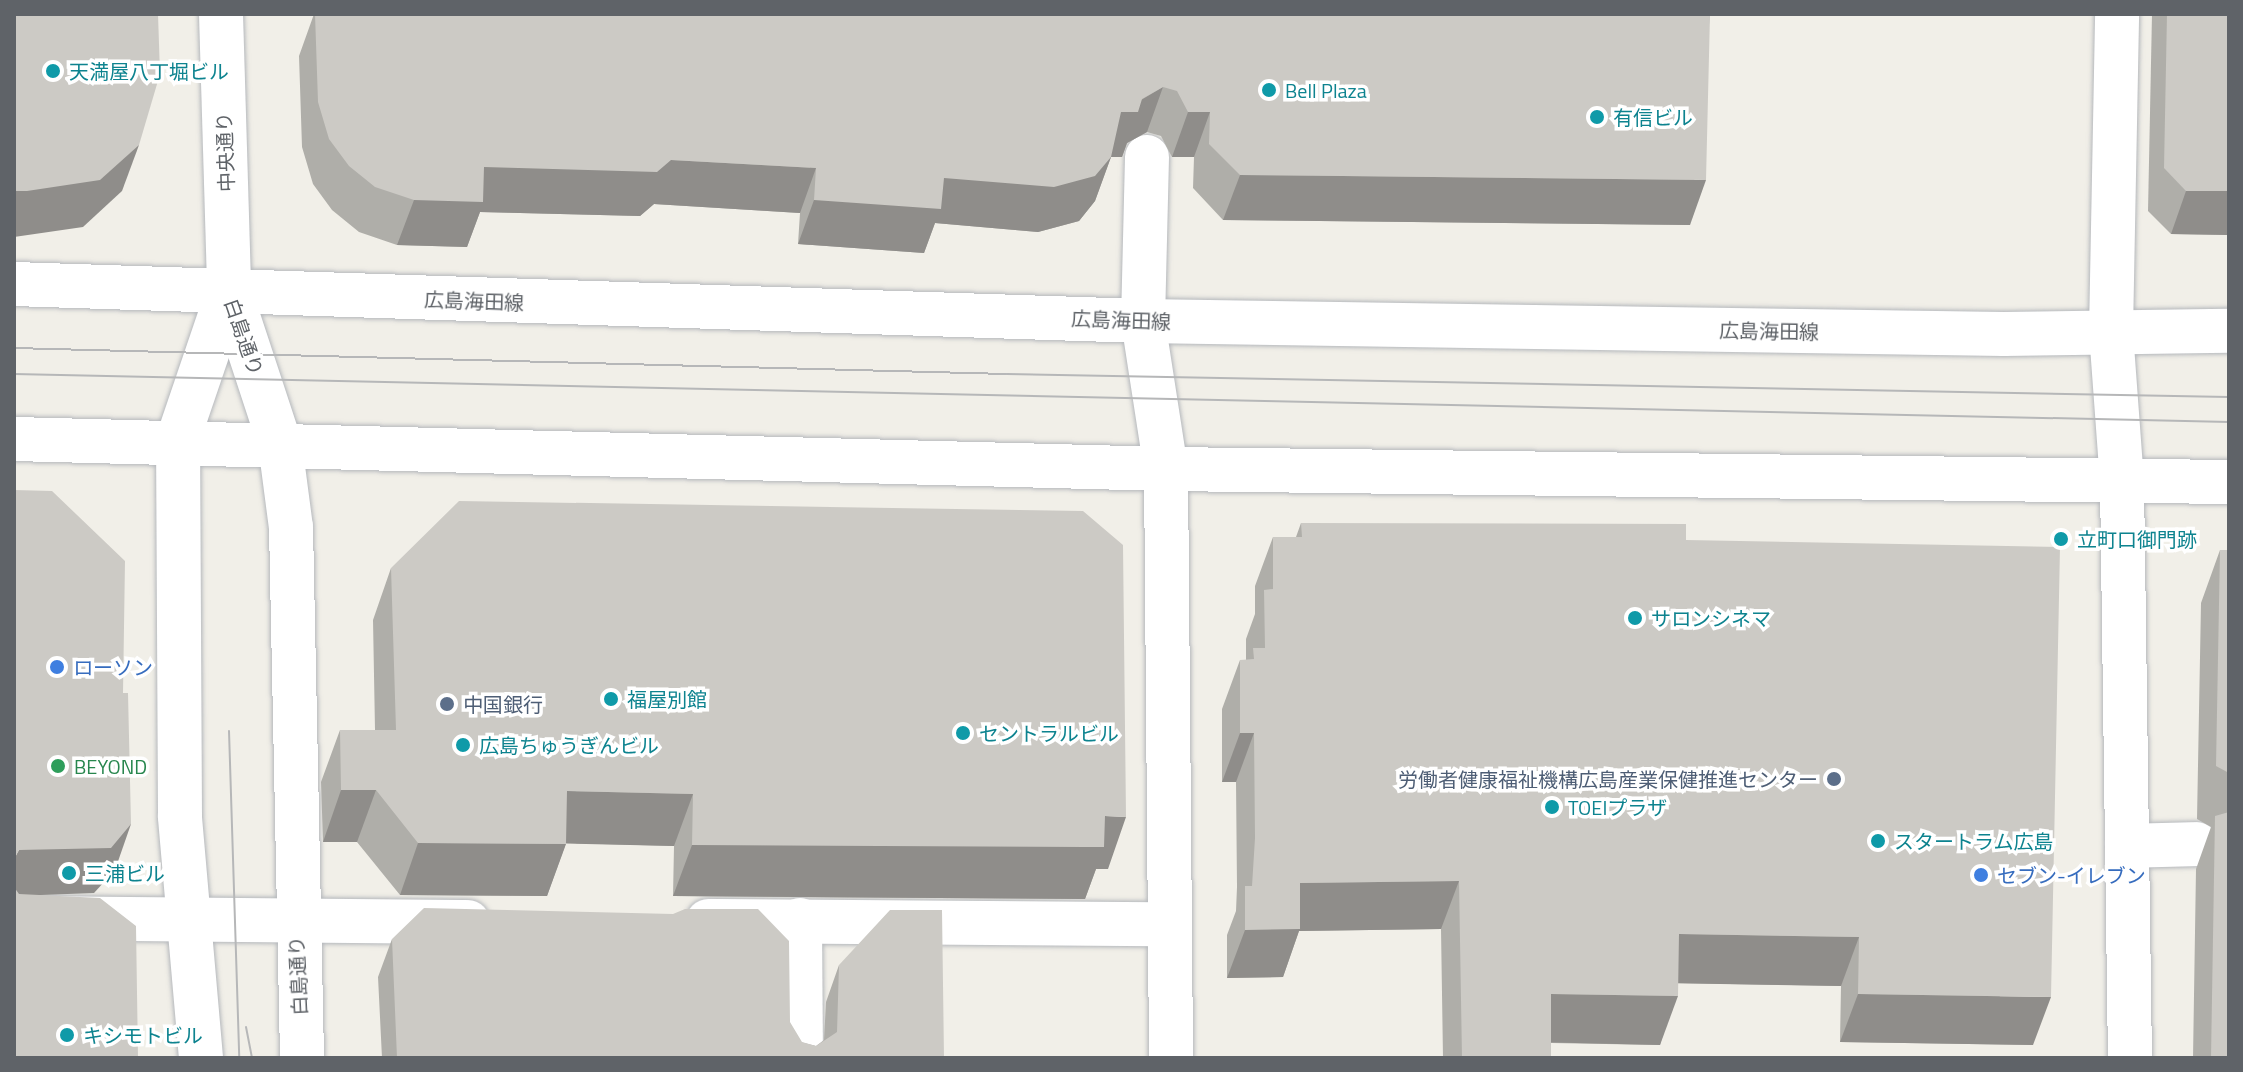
<!DOCTYPE html>
<html>
<head>
<meta charset="utf-8">
<style>
	body { margin:0 }
	#map { position:relative; width:2243px; height:1072px; overflow:hidden; background:#f1efe8; font-family:"Titillium Web","Noto Sans JP",sans-serif }
	div>[style] { position:absolute }
	.roads { filter:drop-shadow(0 0 2px #b5b8bc) drop-shadow(0 0 2px #b5b8bc) }
	.pedestrian>* { height:44px; margin:-22px; padding:0 22px; transform-origin:22px; border-radius:22px; background:#fff }
	.minor>* { height:44px; margin:-22px; padding:0 22px; transform-origin:22px; border-radius:22px; background:#fff }
	.tertiary>* { height:44px; margin:-22px; padding:0 22px; transform-origin:22px; border-radius:22px; background:#fff }
	.secondary>* { height:44px; margin:-22px; padding:0 22px; transform-origin:22px; border-radius:22px; background:#fff }
	.tram>* { height:2px; margin:-1px; padding:0 1px; transform-origin:1px; border-radius:1px; background:#b6b7b8 }
	.wall>* { inset:0; background:#afaea9 }
	.shaded-wall>* { inset:0; background:#8f8d8a }
	.building>* { inset:0; background:#cccac5 }
	.dots>* { width:22px; height:22px; translate:-50% -50%; box-sizing:border-box; border:4px solid #fff; border-radius:50% }
	span { translate:-50% -50%; white-space:nowrap; text-align:center; line-height:1.15; -webkit-text-stroke:7px #fff; paint-order:stroke }
	.culture-label { font-size:20px; color:#0d838f }
	.left { translate:0 -50%; text-align:left }
	.street-label { font-size:20px; color:#5f6368 }
	.shop-label { font-size:20px; color:#366cbe }
	.service-label { font-size:20px; color:#4e5e75 }
	.right { translate:-100% -50%; text-align:right }
	.leisure-label { font-size:20px; color:#27864d }
	.frame { position:absolute; inset:0; border:16px solid #5f6368; pointer-events:none }
</style>
</head>
<body>
<div id="map">
	<div class="roads">
		<div class="pedestrian">
			<i style="left:1143px;top:321px;width:164px;rotate:-88.6deg"></i>
		</div>
		<div class="minor">
			<i style="left:2111px;top:332px;width:318px;rotate:-88.9deg"></i>
			<i style="left:2127px;top:846px;width:70px;rotate:-1.6deg"></i>
			<i style="left:14px;top:918px;width:454px;rotate:0.5deg"></i>
			<i style="left:800px;top:920px;width:138px;rotate:89.6deg"></i>
			<i style="left:708px;top:921px;width:462px;rotate:0.4deg"></i>
		</div>
		<div class="tertiary">
			<i style="left:221px;top:14px;width:275px;rotate:88.3deg"></i>
			<i style="left:229px;top:289px;width:163px;rotate:71.8deg"></i>
			<i style="left:280px;top:444px;width:84px;rotate:82.5deg"></i>
			<i style="left:291px;top:527px;width:531px;rotate:88.81deg"></i>
			<i style="left:1143px;top:321px;width:150px;rotate:81.2deg"></i>
			<i style="left:1166px;top:469px;width:589px;rotate:89.51deg"></i>
			<i style="left:2111px;top:332px;width:149px;rotate:85.8deg"></i>
			<i style="left:2122px;top:481px;width:577px;rotate:89.21deg"></i>
			<i style="left:201px;top:1058px;width:243px;rotate:-95deg"></i>
			<i style="left:180px;top:816px;width:377px;rotate:-90.3deg"></i>
			<i style="left:178px;top:439px;width:158px;rotate:-71.2deg"></i>
		</div>
		<div class="secondary">
			<i style="left:14px;top:284px;width:1130px;rotate:1.88deg"></i>
			<i style="left:1143px;top:321px;width:861px;rotate:0.87deg"></i>
			<i style="left:2004px;top:334px;width:225px;rotate:-0.8deg"></i>
			<i style="left:14px;top:439px;width:1152px;rotate:1.49deg"></i>
			<i style="left:1166px;top:469px;width:1063px;rotate:0.7deg"></i>
		</div>
	</div>
	<div class="tram">
		<i style="left:14px;top:348px;width:993px;rotate:1.5deg"></i>
		<i style="left:1007px;top:374px;width:1222px;rotate:1.08deg"></i>
		<i style="left:14px;top:374px;width:2216px;rotate:1.24deg"></i>
		<i style="left:229px;top:731px;width:327px;rotate:88.2deg"></i>
		<i style="left:246px;top:1027px;width:32px;rotate:79deg"></i>
	</div>
	<div class="wall">
		<i style="clip-path:polygon(314px 14px,1710px 14px,1690px 225px,1223px 220px,1193px 188px,1194px 157px,1172px 157px,1161px 136px,1147px 132px,1127px 143px,1122px 157px,1111px 157px,1095px 201px,1079px 221px,1038px 232px,935px 223px,924px 253px,798px 244px,800px 213px,654px 204px,640px 216px,480px 212px,467px 247px,397px 245px,359px 232px,332px 210px,313px 184px,302px 147px,299px 56px)"></i>
		<i style="clip-path:polygon(2152px 14px,2229px 14px,2229px 235px,2171px 234px,2148px 211px)"></i>
		<i style="clip-path:polygon(1301px 523px,1686px 540px,2033px 1045px,1840px 1042px,1841px 986px,1678px 983px,1660px 1045px,1551px 1043px,1551px 1058px,1443px 1058px,1441px 929px,1299px 931px,1283px 977px,1227px 978px,1227px 935px,1236px 911px,1237px 887px,1236px 782px,1222px 782px,1222px 709px,1240px 660px,1246px 660px,1246px 639px,1255px 614px,1255px 586px,1273px 537px,1296px 537px)"></i>
		<i style="clip-path:polygon(2220px 550px,2229px 550px,2229px 1058px,2193px 1058px,2196px 869px,2211px 827px,2197px 819px,2201px 603px)"></i>
		<i style="clip-path:polygon(391px 568px,1108px 869px,1096px 869px,1085px 899px,673px 896px,674px 846px,566px 843px,547px 896px,400px 895px,357px 842px,323px 842px,321px 782px,340px 730px,375px 730px,373px 620px)"></i>
		<i style="clip-path:polygon(392px 939px,816px 1046px,824px 1040px,826px 1002px,839px 965px,944px 1058px,382px 1058px,378px 977px)"></i>
	</div>
	<div class="shaded-wall">
		<i style="clip-path:polygon(1163px 87px,1147px 132px,1127px 143px,1122px 157px,1111px 157px,1095px 201px,1079px 221px,1038px 232px,935px 223px,924px 253px,798px 244px,814px 200px,944px 178px,1121px 112px)"></i>
		<i style="clip-path:polygon(1188px 112px,1210px 112px,1194px 157px,1172px 157px)"></i>
		<i style="clip-path:polygon(139px 145px,122px 191px,83px 227px,14px 237px,14px 191px)"></i>
		<i style="clip-path:polygon(671px 160px,816px 168px,800px 213px,654px 204px,640px 216px,480px 212px,467px 247px,397px 245px,414px 200px,484px 167px)"></i>
		<i style="clip-path:polygon(1240px 175px,1706px 180px,1690px 225px,1223px 220px)"></i>
		<i style="clip-path:polygon(2186px 191px,2229px 191px,2229px 235px,2171px 234px)"></i>
		<i style="clip-path:polygon(1240px 733px,1254px 733px,1236px 782px,1222px 782px)"></i>
		<i style="clip-path:polygon(341px 790px,376px 790px,357px 842px,323px 842px)"></i>
		<i style="clip-path:polygon(567px 791px,693px 794px,674px 846px,548px 843px)"></i>
		<i style="clip-path:polygon(1105px 816px,1126px 817px,1108px 869px,1096px 869px,1085px 899px,673px 896px,692px 845px)"></i>
		<i style="clip-path:polygon(131px 824px,115px 870px,94px 893px,14px 896px,14px 859px,19px 850px)"></i>
		<i style="clip-path:polygon(418px 843px,566px 844px,547px 896px,400px 895px)"></i>
		<i style="clip-path:polygon(1459px 881px,1441px 929px,1299px 931px,1283px 977px,1227px 978px,1245px 930px,1300px 883px)"></i>
		<i style="clip-path:polygon(1679px 934px,1859px 937px,1841px 986px,1661px 983px)"></i>
		<i style="clip-path:polygon(1551px 994px,1678px 996px,1660px 1045px,1533px 1042px)"></i>
		<i style="clip-path:polygon(1858px 994px,2051px 997px,2033px 1045px,1840px 1042px)"></i>
	</div>
	<div class="building">
		<i style="clip-path:polygon(14px 14px,158px 14px,160px 74px,139px 145px,100px 180px,27px 191px,14px 191px)"></i>
		<i style="clip-path:polygon(315px 14px,1710px 14px,1706px 180px,1240px 175px,1209px 144px,1210px 112px,1188px 112px,1177px 91px,1163px 87px,1142px 99px,1138px 112px,1121px 112px,1111px 157px,1095px 176px,1054px 187px,944px 178px,941px 209px,814px 200px,816px 168px,671px 160px,657px 172px,484px 167px,483px 202px,414px 200px,375px 187px,349px 166px,329px 139px,318px 102px)"></i>
		<i style="clip-path:polygon(2167px 14px,2229px 14px,2229px 191px,2186px 191px,2164px 168px)"></i>
		<i style="clip-path:polygon(14px 490px,52px 491px,125px 561px,123px 693px,128px 693px,131px 824px,111px 848px,19px 850px,14px 859px)"></i>
		<i style="clip-path:polygon(459px 501px,1083px 511px,1123px 545px,1126px 817px,1105px 816px,1104px 847px,692px 845px,693px 794px,567px 791px,566px 844px,418px 843px,376px 790px,341px 790px,340px 730px,396px 730px,391px 568px)"></i>
		<i style="clip-path:polygon(1301px 523px,1686px 524px,1686px 540px,2060px 547px,2051px 997px,1858px 994px,1859px 937px,1679px 934px,1678px 996px,1551px 994px,1551px 1058px,1462px 1058px,1459px 881px,1300px 883px,1300px 929px,1245px 930px,1245px 886px,1252px 886px,1255px 838px,1254px 733px,1240px 733px,1240px 660px,1254px 659px,1253px 648px,1265px 648px,1264px 590px,1273px 589px,1273px 537px,1302px 537px)"></i>
		<i style="clip-path:polygon(2220px 550px,2229px 550px,2229px 773px,2216px 766px)"></i>
		<i style="clip-path:polygon(2229px 812px,2229px 1058px,2211px 1058px,2215px 816px)"></i>
		<i style="clip-path:polygon(14px 887px,19px 894px,100px 898px,136px 926px,138px 1058px,14px 1058px)"></i>
		<i style="clip-path:polygon(424px 908px,673px 914px,685px 909px,758px 909px,789px 941px,790px 1022px,802px 1042px,816px 1046px,837px 1032px,839px 965px,890px 910px,942px 910px,944px 1058px,397px 1058px,392px 939px)"></i>
		<i style="clip-path:polygon(1370px 1056px,1370px 1058px,1275px 1058px,1276px 1057px)"></i>
	</div>
	<div class="dots">
		<i style="left:53px;top:71px;background:#0f9aa8"></i>
		<i style="left:1269px;top:90px;background:#0f9aa8"></i>
		<i style="left:1597px;top:117px;background:#0f9aa8"></i>
		<i style="left:2061px;top:539px;background:#0f9aa8"></i>
		<i style="left:1635px;top:618px;background:#0f9aa8"></i>
		<i style="left:57px;top:667px;background:#3f7fe0"></i>
		<i style="left:611px;top:699px;background:#0f9aa8"></i>
		<i style="left:447px;top:704px;background:#5c6f8a"></i>
		<i style="left:963px;top:733px;background:#0f9aa8"></i>
		<i style="left:463px;top:745px;background:#0f9aa8"></i>
		<i style="left:58px;top:766px;background:#2e9e5b"></i>
		<i style="left:1834px;top:779px;background:#5c6f8a"></i>
		<i style="left:1552px;top:807px;background:#0f9aa8"></i>
		<i style="left:1878px;top:841px;background:#0f9aa8"></i>
		<i style="left:69px;top:873px;background:#0f9aa8"></i>
		<i style="left:1981px;top:875px;background:#3f7fe0"></i>
		<i style="left:67px;top:1035px;background:#0f9aa8"></i>
	</div>
	<div class="culture-label">
		<span class="left" style="left:69px;top:71px">天満屋八丁堀ビル</span>
		<span class="left" style="left:1285px;top:90px">Bell Plaza</span>
		<span class="left" style="left:1613px;top:117px">有信ビル</span>
		<span class="left" style="left:2077px;top:539px">立町口御門跡</span>
		<span class="left" style="left:1651px;top:618px">サロンシネマ</span>
		<span class="left" style="left:627px;top:699px">福屋別館</span>
		<span class="left" style="left:979px;top:733px">セントラルビル</span>
		<span class="left" style="left:479px;top:745px">広島ちゅうぎんビル</span>
		<span class="left" style="left:1568px;top:807px">TOEIプラザ</span>
		<span class="left" style="left:1894px;top:841px">スタートラム広島</span>
		<span class="left" style="left:85px;top:873px">三浦ビル</span>
		<span class="left" style="left:83px;top:1035px">キシモトビル</span>
	</div>
	<div class="street-label">
		<span style="left:225px;top:152px;rotate:-92deg">中央通り</span>
		<span style="left:474px;top:301px;rotate:2deg">広島海田線</span>
		<span style="left:1121px;top:320px;rotate:2deg">広島海田線</span>
		<span style="left:1769px;top:331px;rotate:1deg">広島海田線</span>
		<span style="left:244px;top:337px;rotate:71deg">白島通り</span>
		<span style="left:298px;top:976px;rotate:-93deg">白島通り</span>
	</div>
	<div class="shop-label">
		<span class="left" style="left:73px;top:667px">ローソン</span>
		<span class="left" style="left:1997px;top:875px">セブン-イレブン</span>
	</div>
	<div class="service-label">
		<span class="left" style="left:463px;top:704px">中国銀行</span>
		<span class="right" style="left:1818px;top:779px">労働者健康福祉機構広島産業保健推進センター</span>
	</div>
	<div class="leisure-label">
		<span class="left" style="left:74px;top:766px">BEYOND</span>
	</div>
	<div class="frame"></div>
</div>
</body>
</html>
